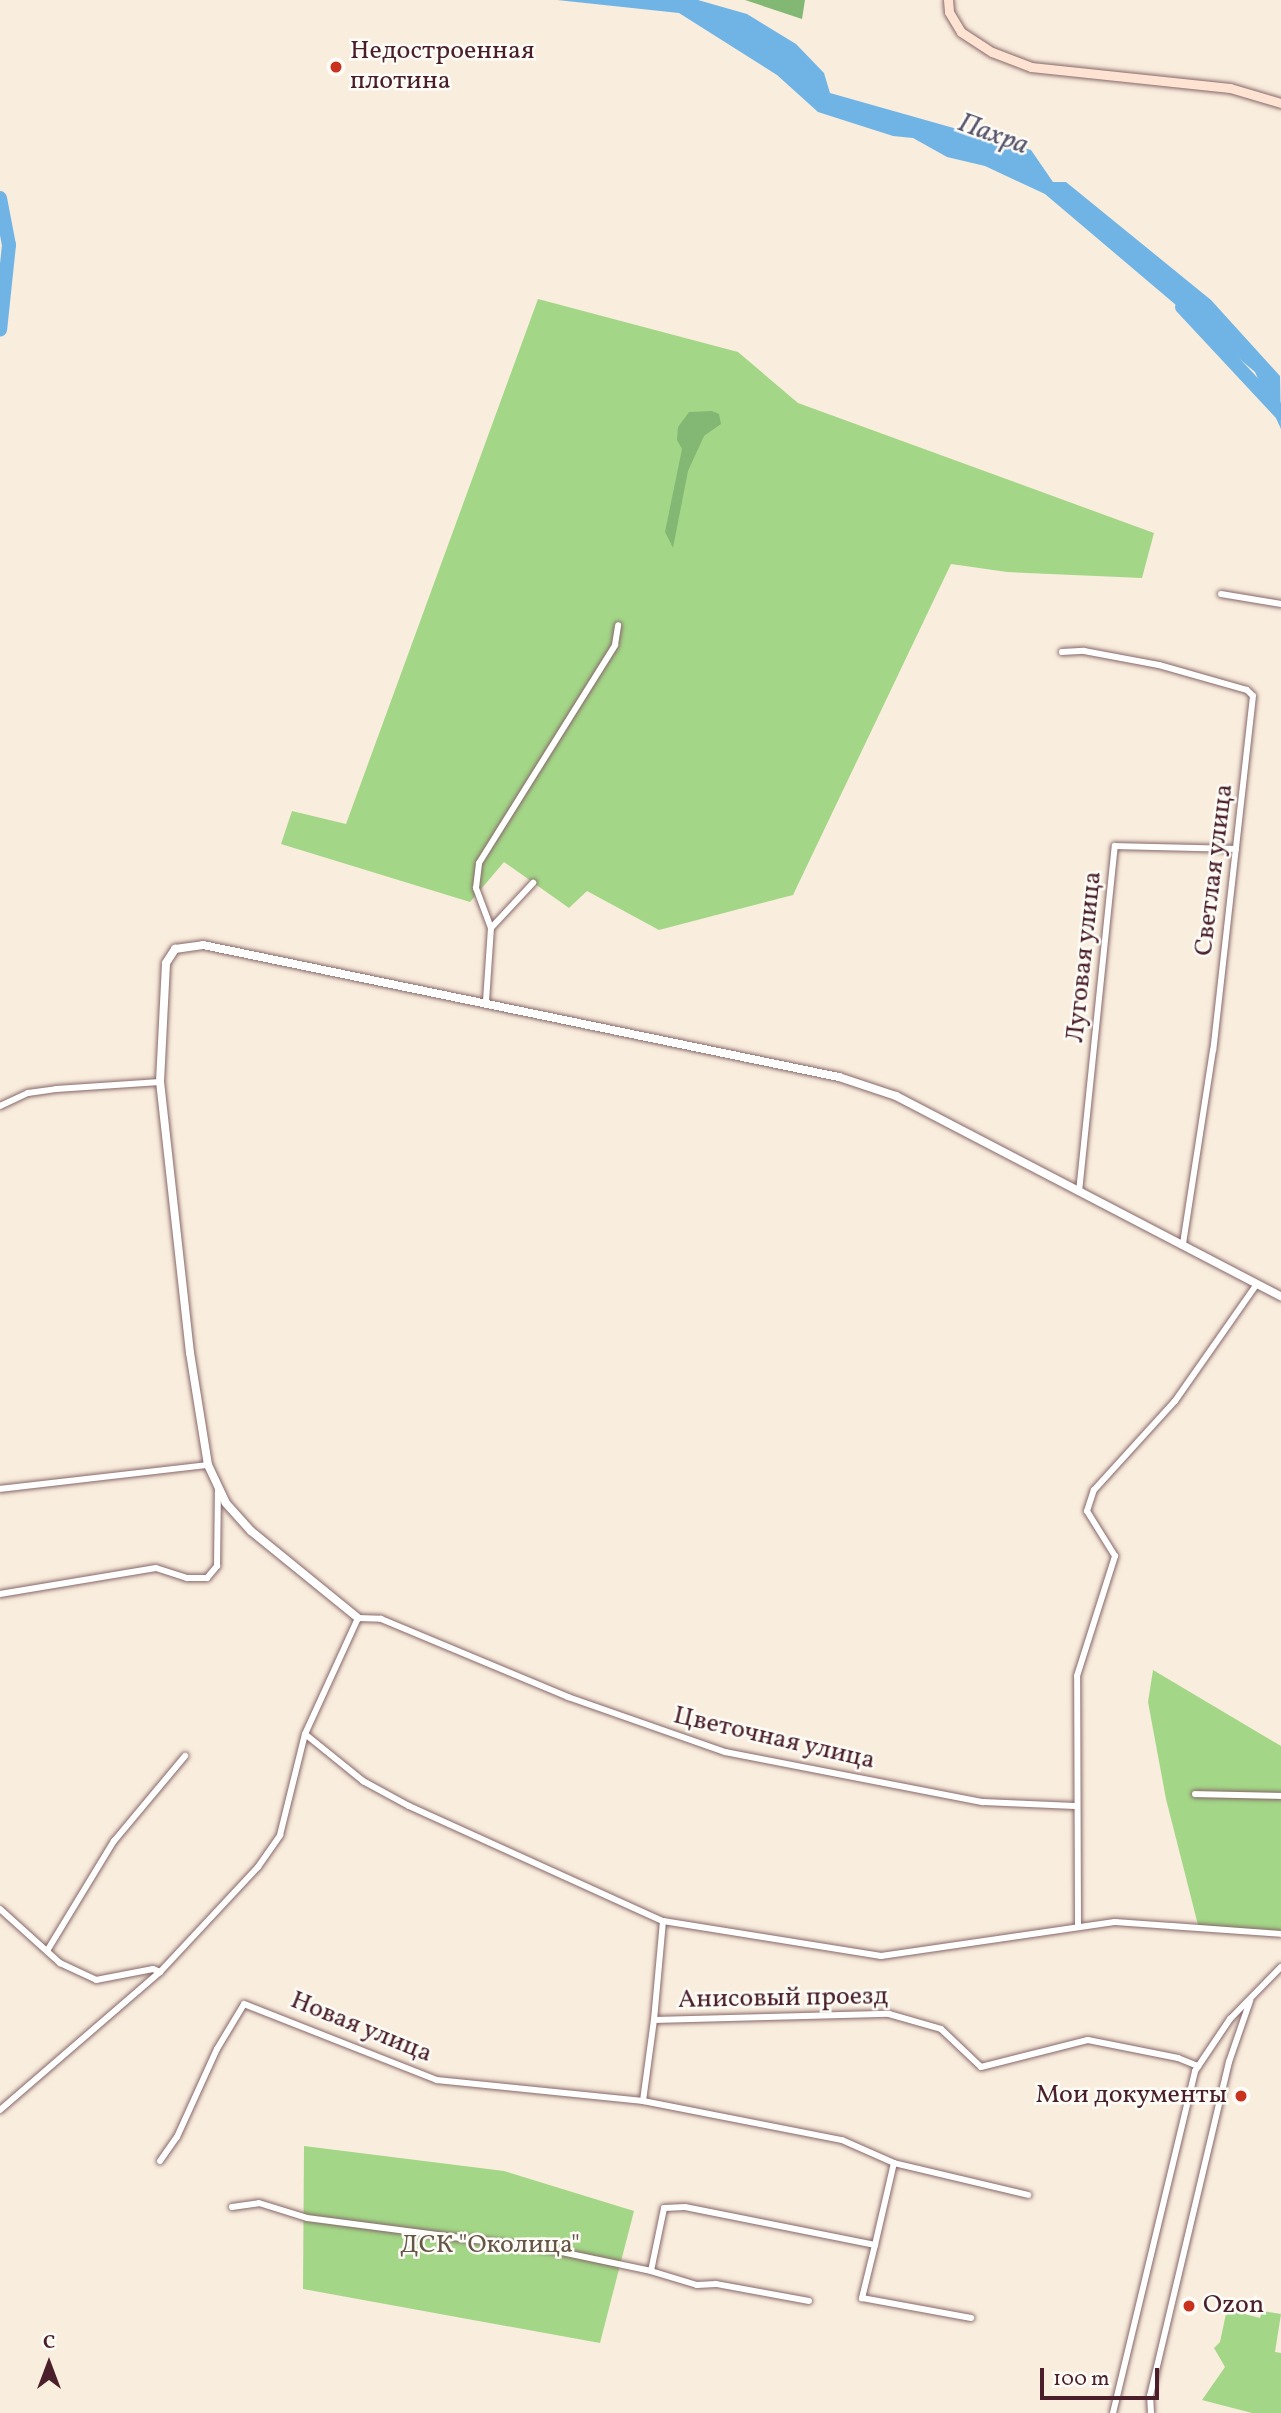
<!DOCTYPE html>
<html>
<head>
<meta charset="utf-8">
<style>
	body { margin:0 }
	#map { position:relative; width:1281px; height:2413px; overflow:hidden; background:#f9eddd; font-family:Vollkorn,serif }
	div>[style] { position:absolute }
	.green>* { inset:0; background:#a3d787 }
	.forest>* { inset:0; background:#82b874 }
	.water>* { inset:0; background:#70b4e6 }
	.river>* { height:14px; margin:-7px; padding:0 7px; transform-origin:7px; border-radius:7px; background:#70b4e6 }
	.roads { filter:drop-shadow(0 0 2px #876769) drop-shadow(0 0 2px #876769) }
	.minor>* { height:6px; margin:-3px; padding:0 3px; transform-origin:3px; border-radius:3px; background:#fff }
	.tertiary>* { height:8px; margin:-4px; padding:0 4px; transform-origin:4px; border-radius:4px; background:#fff }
	.secondary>* { height:9px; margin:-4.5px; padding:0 4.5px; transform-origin:4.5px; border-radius:4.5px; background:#fee3d2 }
	.dots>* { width:19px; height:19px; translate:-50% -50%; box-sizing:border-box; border:4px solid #fdfcf7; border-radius:50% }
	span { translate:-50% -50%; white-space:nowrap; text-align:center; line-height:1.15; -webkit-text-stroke:5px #fdfcf7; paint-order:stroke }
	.poi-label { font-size:26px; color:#4a1f2b }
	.left { translate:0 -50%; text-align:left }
	.right { translate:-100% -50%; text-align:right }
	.street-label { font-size:26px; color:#4a1f2b }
	.park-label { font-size:26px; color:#655647 }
	.water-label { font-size:28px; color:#57536c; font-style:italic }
	.north { position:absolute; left:14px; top:2329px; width:70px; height:70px; -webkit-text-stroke:5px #fdfcf7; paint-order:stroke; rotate:0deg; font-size:19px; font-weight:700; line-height:28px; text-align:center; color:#4a1f2b }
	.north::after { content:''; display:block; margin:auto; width:24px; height:32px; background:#4a1f2b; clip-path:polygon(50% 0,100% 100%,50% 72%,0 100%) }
	.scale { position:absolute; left:1040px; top:2368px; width:119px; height:32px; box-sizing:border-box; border:4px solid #4a1f2b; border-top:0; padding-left:9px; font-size:21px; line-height:24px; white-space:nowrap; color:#4a1f2b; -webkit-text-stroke:5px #fdfcf7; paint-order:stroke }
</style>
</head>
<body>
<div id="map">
	<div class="green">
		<i style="clip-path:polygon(538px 299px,738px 352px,798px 403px,1154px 533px,1142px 578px,1007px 572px,951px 564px,793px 895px,659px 930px,587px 891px,569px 908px,504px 862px,470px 902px,281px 844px,292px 811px,346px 824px)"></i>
		<i style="clip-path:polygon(1153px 1670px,1281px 1746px,1281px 1932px,1198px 1925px,1166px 1799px,1148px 1702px)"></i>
		<i style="clip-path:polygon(304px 2146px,504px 2171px,634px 2211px,600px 2343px,303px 2289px)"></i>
		<i style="clip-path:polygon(1228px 2304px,1233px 2311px,1260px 2318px,1262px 2311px,1281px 2314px,1275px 2352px,1281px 2353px,1281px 2413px,1252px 2413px,1202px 2400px,1225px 2367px,1214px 2348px,1220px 2342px)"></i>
	</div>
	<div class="forest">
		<i style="clip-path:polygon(745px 0,805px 0,802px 19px)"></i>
		<i style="clip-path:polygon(712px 411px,719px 414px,721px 424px,704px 436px,688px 471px,673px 548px,665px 532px,682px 449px,677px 440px,678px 427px,689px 412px)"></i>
	</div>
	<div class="water">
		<i style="clip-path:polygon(557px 0,698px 0,747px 14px,796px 44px,824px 73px,830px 93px,1031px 150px,1053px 182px,1066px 182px,1211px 300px,1280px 376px,1281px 429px,1255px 372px,1045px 194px,985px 166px,947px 157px,913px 138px,893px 136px,818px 112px,777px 75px,679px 13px)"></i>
	</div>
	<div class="river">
		<i style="left:0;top:198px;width:48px;rotate:79.2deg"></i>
		<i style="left:9px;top:245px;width:85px;rotate:96deg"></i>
		<i style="left:1182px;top:307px;width:145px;rotate:47deg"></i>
	</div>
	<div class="roads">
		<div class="minor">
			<i style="left:1221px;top:594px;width:61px;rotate:9.5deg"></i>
			<i style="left:1062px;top:652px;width:22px;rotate:-3deg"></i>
			<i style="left:1084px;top:651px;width:76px;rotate:10.6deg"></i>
			<i style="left:1159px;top:665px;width:91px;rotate:15.9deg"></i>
			<i style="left:1247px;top:690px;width:8px;rotate:45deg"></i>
			<i style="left:1253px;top:696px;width:356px;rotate:96.4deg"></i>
			<i style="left:1213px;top:1050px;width:196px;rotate:98.8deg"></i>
			<i style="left:491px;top:928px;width:43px;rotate:-110.6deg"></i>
			<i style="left:476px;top:888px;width:25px;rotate:-83deg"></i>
			<i style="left:479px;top:863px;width:257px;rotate:-58deg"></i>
			<i style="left:615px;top:645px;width:20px;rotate:-81deg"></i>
			<i style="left:486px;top:1001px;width:73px;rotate:-86.1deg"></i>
			<i style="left:491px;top:928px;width:62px;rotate:-47deg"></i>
			<i style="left:0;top:1106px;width:31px;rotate:-25deg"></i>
			<i style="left:28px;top:1093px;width:28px;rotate:-8deg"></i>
			<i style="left:56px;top:1089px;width:104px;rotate:-3.9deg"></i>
			<i style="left:1079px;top:1192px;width:348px;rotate:-84.1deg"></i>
			<i style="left:1115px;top:846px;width:121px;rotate:1.4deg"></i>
			<i style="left:0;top:1489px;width:209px;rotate:-6.6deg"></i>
			<i style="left:0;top:1594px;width:158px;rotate:-9.5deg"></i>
			<i style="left:156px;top:1568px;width:33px;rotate:18deg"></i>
			<i style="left:187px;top:1578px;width:20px"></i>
			<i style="left:207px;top:1578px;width:16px;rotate:-50deg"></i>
			<i style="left:217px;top:1566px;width:77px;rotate:-89.3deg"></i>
			<i style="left:305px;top:1734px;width:75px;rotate:39deg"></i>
			<i style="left:363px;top:1781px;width:52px;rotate:28.5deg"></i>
			<i style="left:409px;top:1806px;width:279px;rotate:24.4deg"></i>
			<i style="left:663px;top:1921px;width:221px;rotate:9.1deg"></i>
			<i style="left:881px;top:1956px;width:236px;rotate:-8.3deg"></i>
			<i style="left:1115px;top:1922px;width:166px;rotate:4.1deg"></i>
			<i style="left:1195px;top:1794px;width:86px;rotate:1.3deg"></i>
			<i style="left:0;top:1909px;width:81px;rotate:42deg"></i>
			<i style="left:60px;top:1963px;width:40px;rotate:25deg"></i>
			<i style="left:96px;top:1980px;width:58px;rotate:-10.9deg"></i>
			<i style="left:153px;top:1969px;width:8px;rotate:23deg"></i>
			<i style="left:663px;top:1921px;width:99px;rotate:95.2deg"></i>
			<i style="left:654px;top:2020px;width:235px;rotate:-1.5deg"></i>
			<i style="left:889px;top:2014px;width:54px;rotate:16.1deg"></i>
			<i style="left:941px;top:2029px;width:55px;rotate:43.5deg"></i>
			<i style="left:981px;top:2067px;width:110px;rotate:-14.2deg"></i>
			<i style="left:1088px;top:2040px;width:92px;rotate:11.3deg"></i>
			<i style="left:1178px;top:2058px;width:22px;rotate:22deg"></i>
			<i style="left:1078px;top:1924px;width:248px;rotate:-90.2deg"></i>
			<i style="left:1077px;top:1676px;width:126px;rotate:-72.4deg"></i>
			<i style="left:1115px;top:1556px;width:53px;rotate:-121.9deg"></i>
			<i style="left:1087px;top:1511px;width:22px;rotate:-72deg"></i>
			<i style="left:1094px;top:1490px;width:120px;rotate:-47.7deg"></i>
			<i style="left:1175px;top:1401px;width:143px;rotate:-55deg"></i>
			<i style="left:47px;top:1951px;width:129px;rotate:-58.7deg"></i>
			<i style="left:114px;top:1841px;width:111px;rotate:-50.1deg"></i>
			<i style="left:643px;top:2101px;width:203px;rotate:11.1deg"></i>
			<i style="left:842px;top:2140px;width:57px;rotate:23.9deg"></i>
			<i style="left:894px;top:2163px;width:138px;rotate:13.4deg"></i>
			<i style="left:0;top:2110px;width:211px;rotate:-40.8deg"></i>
			<i style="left:160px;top:1972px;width:144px;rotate:-47deg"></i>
			<i style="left:258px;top:1867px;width:39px;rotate:-55deg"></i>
			<i style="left:280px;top:1835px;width:104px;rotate:-76.1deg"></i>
			<i style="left:305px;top:1734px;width:128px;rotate:-65.4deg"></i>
			<i style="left:358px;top:1618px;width:23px;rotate:2deg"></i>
			<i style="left:381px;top:1619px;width:203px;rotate:22.6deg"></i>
			<i style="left:568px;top:1697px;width:166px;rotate:19.3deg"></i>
			<i style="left:725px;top:1752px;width:263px;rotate:11deg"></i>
			<i style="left:983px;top:1802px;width:92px;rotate:2.5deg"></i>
			<i style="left:160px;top:2161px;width:29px;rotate:-55deg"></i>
			<i style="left:177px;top:2137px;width:97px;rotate:-65.6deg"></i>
			<i style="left:217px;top:2049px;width:52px;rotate:-59deg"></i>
			<i style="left:244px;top:2004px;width:207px;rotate:21.5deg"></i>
			<i style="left:437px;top:2080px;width:207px;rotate:5.8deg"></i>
			<i style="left:643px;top:2101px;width:82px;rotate:-82.3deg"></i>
			<i style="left:232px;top:2207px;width:27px;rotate:-8deg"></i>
			<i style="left:259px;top:2203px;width:50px;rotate:17.4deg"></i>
			<i style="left:307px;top:2218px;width:242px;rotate:7.4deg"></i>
			<i style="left:547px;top:2249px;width:106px;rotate:11.9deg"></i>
			<i style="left:875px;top:2245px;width:55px;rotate:103.8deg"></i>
			<i style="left:862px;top:2298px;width:111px;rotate:10.4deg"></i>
			<i style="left:809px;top:2301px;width:95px;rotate:-169.6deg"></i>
			<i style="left:716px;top:2284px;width:19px;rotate:177deg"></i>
			<i style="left:697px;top:2285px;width:48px;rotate:-163.1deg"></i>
			<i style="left:651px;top:2271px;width:64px;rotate:-78.3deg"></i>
			<i style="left:664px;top:2208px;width:21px;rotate:-3deg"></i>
			<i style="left:685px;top:2207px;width:194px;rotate:11.3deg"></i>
			<i style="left:875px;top:2245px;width:84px;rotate:-77deg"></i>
			<i style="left:1113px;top:2413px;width:352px;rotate:-76.5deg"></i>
			<i style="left:1195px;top:2071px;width:63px;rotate:-56.1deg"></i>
			<i style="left:1230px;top:2019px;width:73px;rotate:-45.6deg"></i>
			<i style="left:1151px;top:2413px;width:17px;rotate:-93deg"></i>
			<i style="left:1150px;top:2396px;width:343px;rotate:-76.7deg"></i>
			<i style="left:1229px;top:2062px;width:65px;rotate:-71deg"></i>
		</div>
		<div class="tertiary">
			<i style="left:358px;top:1618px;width:138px;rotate:-140.9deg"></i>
			<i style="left:251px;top:1531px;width:38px;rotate:-132deg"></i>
			<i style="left:226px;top:1503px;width:42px;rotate:-115.3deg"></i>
			<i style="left:208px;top:1465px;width:113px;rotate:-99.1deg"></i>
			<i style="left:190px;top:1353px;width:273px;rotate:-96.3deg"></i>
			<i style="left:160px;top:1082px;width:119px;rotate:-87.1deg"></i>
			<i style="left:166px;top:963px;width:17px;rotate:-57deg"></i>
			<i style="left:175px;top:949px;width:28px;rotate:-8deg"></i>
			<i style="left:203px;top:945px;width:650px;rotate:11.73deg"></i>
			<i style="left:839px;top:1077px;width:60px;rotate:18.4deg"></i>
			<i style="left:896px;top:1096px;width:434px;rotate:27.5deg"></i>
		</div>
		<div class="secondary">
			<i style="left:948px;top:0;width:12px;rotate:85deg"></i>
			<i style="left:949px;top:12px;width:23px;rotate:59deg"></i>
			<i style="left:961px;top:32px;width:37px;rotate:33deg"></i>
			<i style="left:992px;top:52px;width:42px;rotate:21deg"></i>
			<i style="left:1031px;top:67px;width:200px;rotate:6deg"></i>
			<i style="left:1230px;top:88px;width:53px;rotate:16.4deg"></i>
		</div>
	</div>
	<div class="dots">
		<i style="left:336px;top:67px;background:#c8321e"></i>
		<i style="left:1241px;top:2096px;background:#c8321e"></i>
		<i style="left:1189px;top:2306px;background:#c8321e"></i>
	</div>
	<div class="poi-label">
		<span class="left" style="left:350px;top:67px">Недостроенная<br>плотина</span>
		<span class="right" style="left:1227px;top:2096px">Мои документы</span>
		<span class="left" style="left:1203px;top:2306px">Ozon</span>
	</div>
	<div class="street-label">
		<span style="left:1215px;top:870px;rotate:-83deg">Светлая улица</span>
		<span style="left:1085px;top:957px;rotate:-84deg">Луговая улица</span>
		<span style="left:774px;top:1739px;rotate:13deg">Цветочная улица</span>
		<span style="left:783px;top:1999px;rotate:-1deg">Анисовый проезд</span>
		<span style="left:361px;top:2028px;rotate:22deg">Новая улица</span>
	</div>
	<div class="park-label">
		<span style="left:490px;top:2246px">ДСК "Околица"</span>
	</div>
	<div class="water-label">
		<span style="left:993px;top:135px;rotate:20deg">Пахра</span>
	</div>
	<div class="north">С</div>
	<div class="scale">100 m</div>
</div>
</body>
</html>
